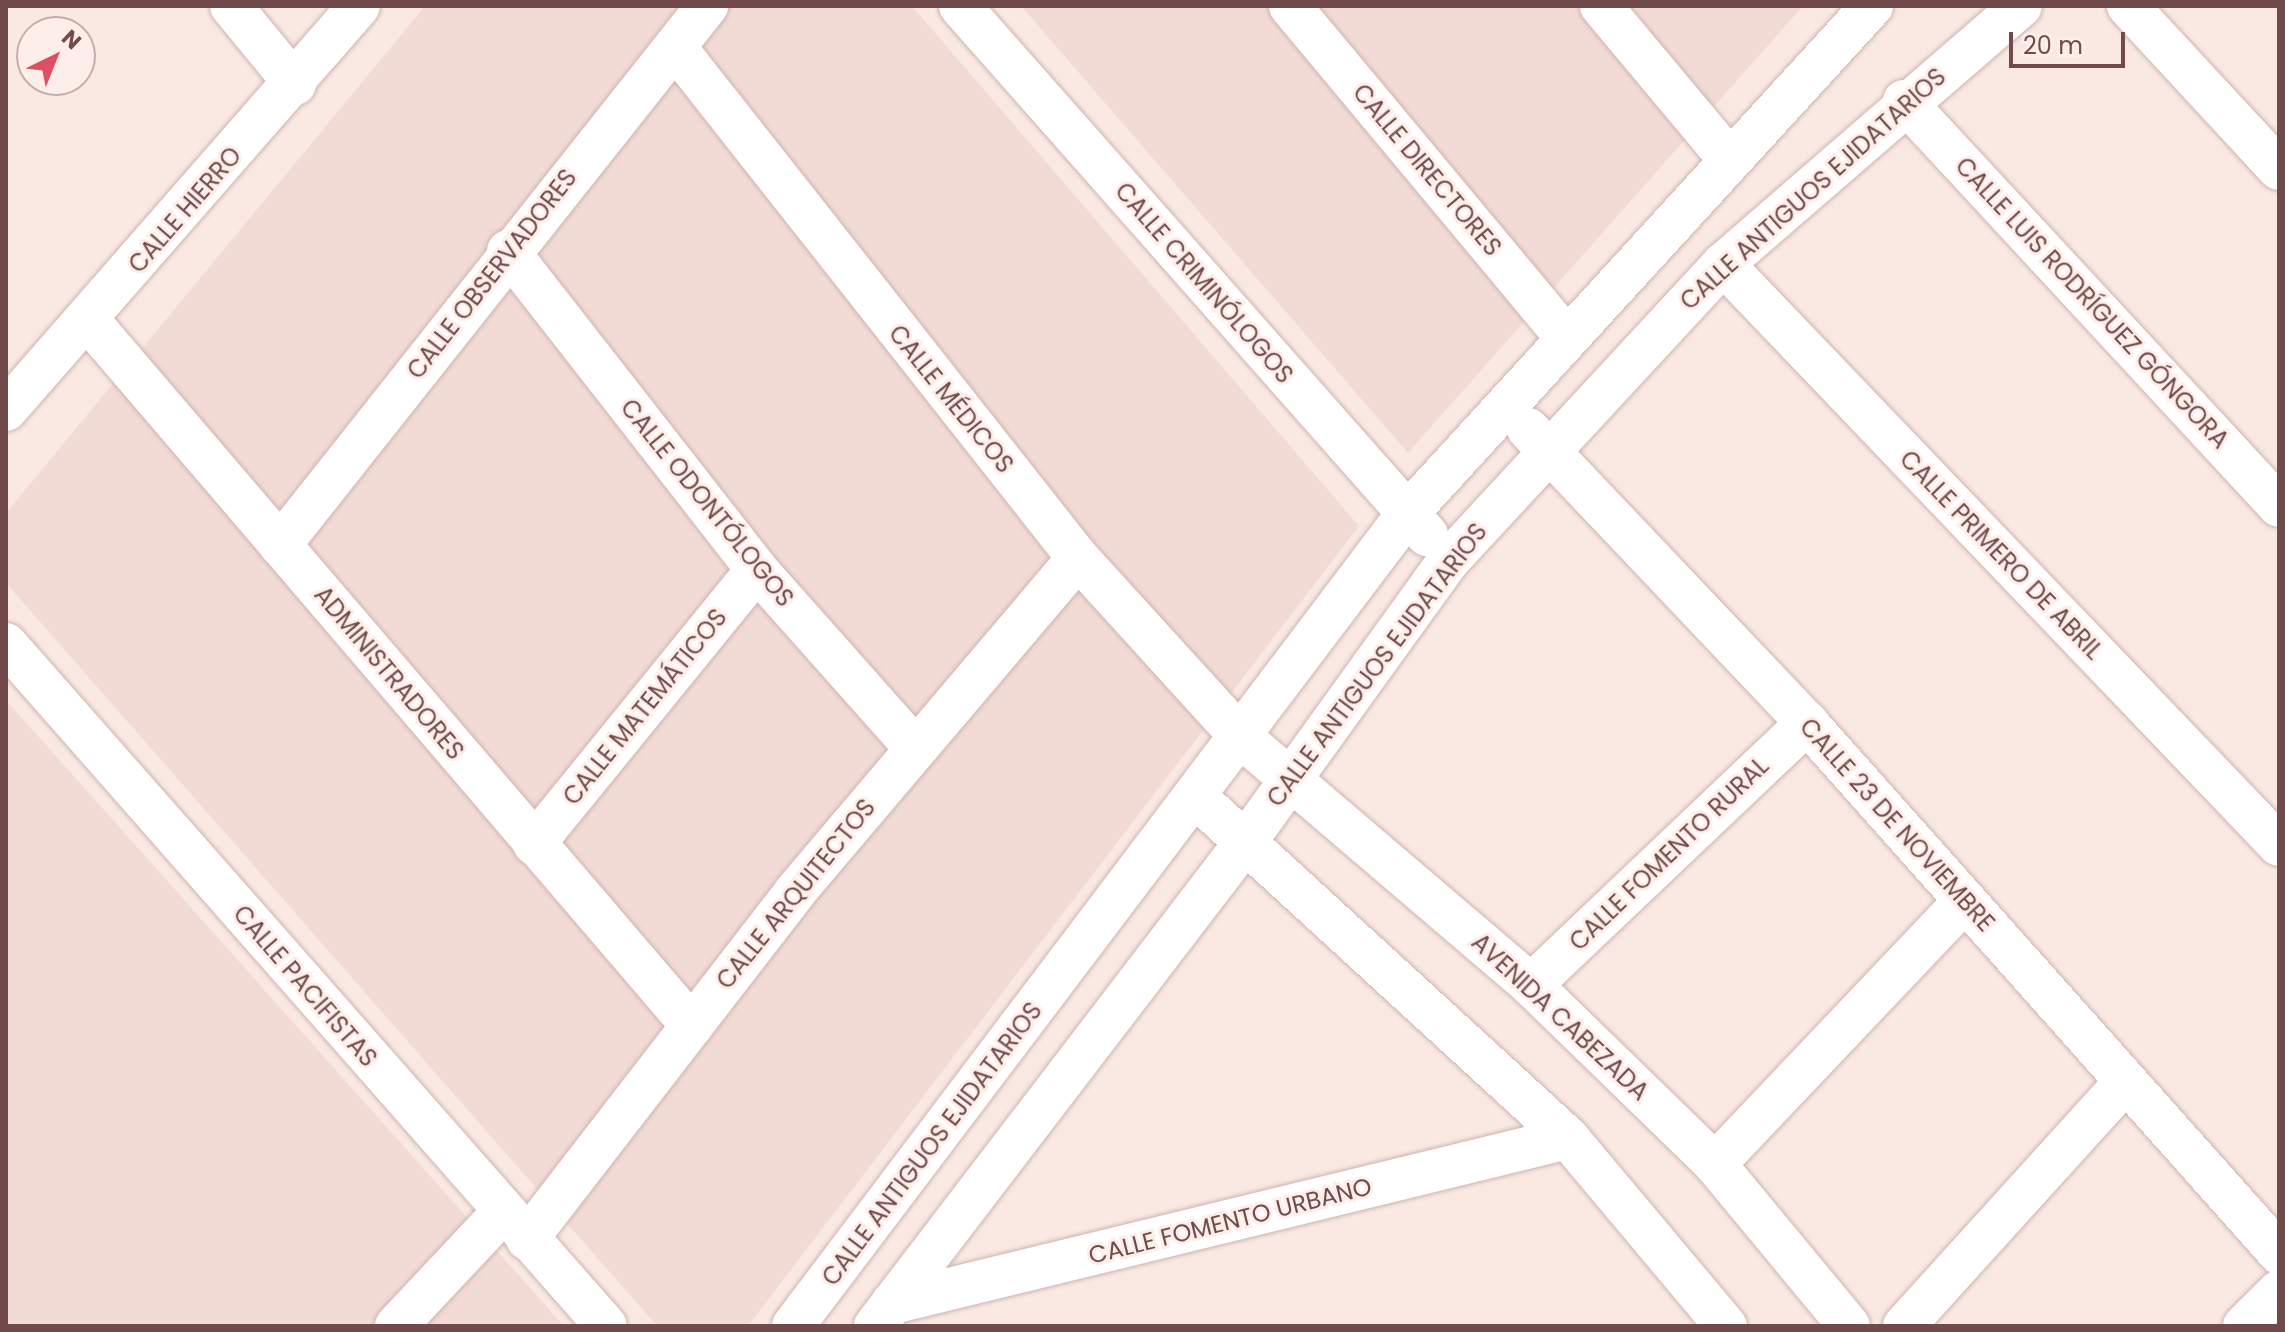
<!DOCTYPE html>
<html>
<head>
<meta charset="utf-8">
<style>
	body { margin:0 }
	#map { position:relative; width:2285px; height:1332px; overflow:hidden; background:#fae9e3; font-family:Poppins,sans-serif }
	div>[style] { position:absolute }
	.residential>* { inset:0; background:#f3dbd5 }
	.roads { filter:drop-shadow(0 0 2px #cfb3b0) drop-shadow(0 0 2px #cfb3b0) }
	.minor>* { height:42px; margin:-21px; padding:0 21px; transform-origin:21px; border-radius:21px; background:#fff }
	span { translate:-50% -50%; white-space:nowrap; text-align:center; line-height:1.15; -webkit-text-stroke:6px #feeee9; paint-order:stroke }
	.street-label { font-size:24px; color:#714b4b }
	.frame { position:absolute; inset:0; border:8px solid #714b4b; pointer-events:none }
	.north { position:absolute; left:16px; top:16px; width:80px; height:80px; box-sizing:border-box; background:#feeee9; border:2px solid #c6adaa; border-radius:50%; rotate:43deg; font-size:22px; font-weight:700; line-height:32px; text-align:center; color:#714b4b }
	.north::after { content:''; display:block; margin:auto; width:28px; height:36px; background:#dd5063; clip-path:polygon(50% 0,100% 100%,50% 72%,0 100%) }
	.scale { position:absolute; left:2009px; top:32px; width:116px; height:36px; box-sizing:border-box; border:4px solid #714b4b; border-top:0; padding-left:10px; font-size:24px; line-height:28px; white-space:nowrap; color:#714b4b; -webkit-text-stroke:6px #feeee9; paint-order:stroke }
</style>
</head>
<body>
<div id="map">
	<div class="residential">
		<i style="clip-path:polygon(425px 6px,912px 6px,1359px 526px,748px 1326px,657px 1326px,6px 583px,6px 513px)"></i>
		<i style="clip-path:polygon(1021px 6px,1803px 6px,1408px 453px)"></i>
		<i style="clip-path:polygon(6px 700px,564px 1326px,6px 1326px)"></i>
	</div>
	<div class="roads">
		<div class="minor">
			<i style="left:231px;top:6px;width:101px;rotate:50.6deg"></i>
			<i style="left:960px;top:6px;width:706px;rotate:48.56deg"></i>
			<i style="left:1290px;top:6px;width:428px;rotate:50.2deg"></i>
			<i style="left:1601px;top:6px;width:198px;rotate:50.1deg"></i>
			<i style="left:2128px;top:6px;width:222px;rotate:47.2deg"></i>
			<i style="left:675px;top:47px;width:651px;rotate:51.74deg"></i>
			<i style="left:1078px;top:558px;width:244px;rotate:47.7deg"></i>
			<i style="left:1242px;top:738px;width:380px;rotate:40.5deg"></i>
			<i style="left:1531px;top:985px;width:257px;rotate:44.2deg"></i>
			<i style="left:1715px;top:1164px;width:210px;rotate:50.4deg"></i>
			<i style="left:1904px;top:101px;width:552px;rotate:47.2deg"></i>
			<i style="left:508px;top:251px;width:405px;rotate:52deg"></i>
			<i style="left:757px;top:570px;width:238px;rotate:48.4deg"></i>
			<i style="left:1723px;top:264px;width:804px;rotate:46.26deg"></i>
			<i style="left:88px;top:320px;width:929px;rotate:49.45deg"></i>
			<i style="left:6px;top:410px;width:536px;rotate:-48.85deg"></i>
			<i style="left:1528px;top:429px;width:405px;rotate:46.5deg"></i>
			<i style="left:1807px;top:723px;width:710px;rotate:48.31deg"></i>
			<i style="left:280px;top:545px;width:688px;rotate:-51.61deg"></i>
			<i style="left:6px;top:644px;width:908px;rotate:48.66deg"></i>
			<i style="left:1197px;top:798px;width:503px;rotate:42.5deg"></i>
			<i style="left:1568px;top:1138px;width:246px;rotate:50deg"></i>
			<i style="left:534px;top:844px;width:353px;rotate:-50.9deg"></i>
			<i style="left:1531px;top:985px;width:381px;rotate:-43.5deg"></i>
			<i style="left:1715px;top:1164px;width:363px;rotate:-46.5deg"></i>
			<i style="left:527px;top:1239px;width:437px;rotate:-52.3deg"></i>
			<i style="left:794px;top:893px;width:439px;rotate:-49.7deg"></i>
			<i style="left:892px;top:1303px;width:696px;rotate:-13.72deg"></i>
			<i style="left:396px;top:1326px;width:156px;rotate:-46.8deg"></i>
			<i style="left:793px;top:1326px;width:1018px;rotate:-52.9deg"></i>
			<i style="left:1407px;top:514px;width:689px;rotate:-47.53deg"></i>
			<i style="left:875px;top:1326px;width:612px;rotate:-52.57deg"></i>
			<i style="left:1247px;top:840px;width:347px;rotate:-54.2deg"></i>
			<i style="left:1450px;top:559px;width:402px;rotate:-47.2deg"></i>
			<i style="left:1723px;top:264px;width:394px;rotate:-40.9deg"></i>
			<i style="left:1904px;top:1326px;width:328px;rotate:-47.8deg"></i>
			<i style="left:2244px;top:1326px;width:49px;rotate:-45deg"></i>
		</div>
	</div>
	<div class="street-label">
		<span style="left:1427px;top:170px;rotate:50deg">CALLE DIRECTORES</span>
		<span style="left:1813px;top:189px;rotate:-42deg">CALLE ANTIGUOS EJIDATARIOS</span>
		<span style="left:185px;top:210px;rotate:-49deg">CALLE HIERRO</span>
		<span style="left:492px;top:274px;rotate:-52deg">CALLE OBSERVADORES</span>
		<span style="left:1204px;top:283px;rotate:49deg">CALLE CRIMINÓLOGOS</span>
		<span style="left:2092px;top:303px;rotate:47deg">CALLE LUIS RODRÍGUEZ GÓNGORA</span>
		<span style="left:951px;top:399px;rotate:51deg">CALLE MÉDICOS</span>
		<span style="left:707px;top:503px;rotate:51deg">CALLE ODONTÓLOGOS</span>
		<span style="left:2001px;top:555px;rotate:46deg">CALLE PRIMERO DE ABRIL</span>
		<span style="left:1377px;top:665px;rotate:-53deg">CALLE ANTIGUOS EJIDATARIOS</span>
		<span style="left:389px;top:673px;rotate:50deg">ADMINISTRADORES</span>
		<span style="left:645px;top:707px;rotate:-51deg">CALLE MATEMÁTICOS</span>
		<span style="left:1897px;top:825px;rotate:48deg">CALLE 23 DE NOVIEMBRE</span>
		<span style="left:1669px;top:854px;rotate:-44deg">CALLE FOMENTO RURAL</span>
		<span style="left:796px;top:894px;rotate:-51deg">CALLE ARQUITECTOS</span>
		<span style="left:305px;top:986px;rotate:49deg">CALLE PACIFISTAS</span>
		<span style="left:1560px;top:1017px;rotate:43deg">AVENIDA CABEZADA</span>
		<span style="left:932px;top:1144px;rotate:-53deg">CALLE ANTIGUOS EJIDATARIOS</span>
		<span style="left:1230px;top:1221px;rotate:-14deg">CALLE FOMENTO URBANO</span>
	</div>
	<div class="frame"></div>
	<div class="north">N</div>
	<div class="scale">20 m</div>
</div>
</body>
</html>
